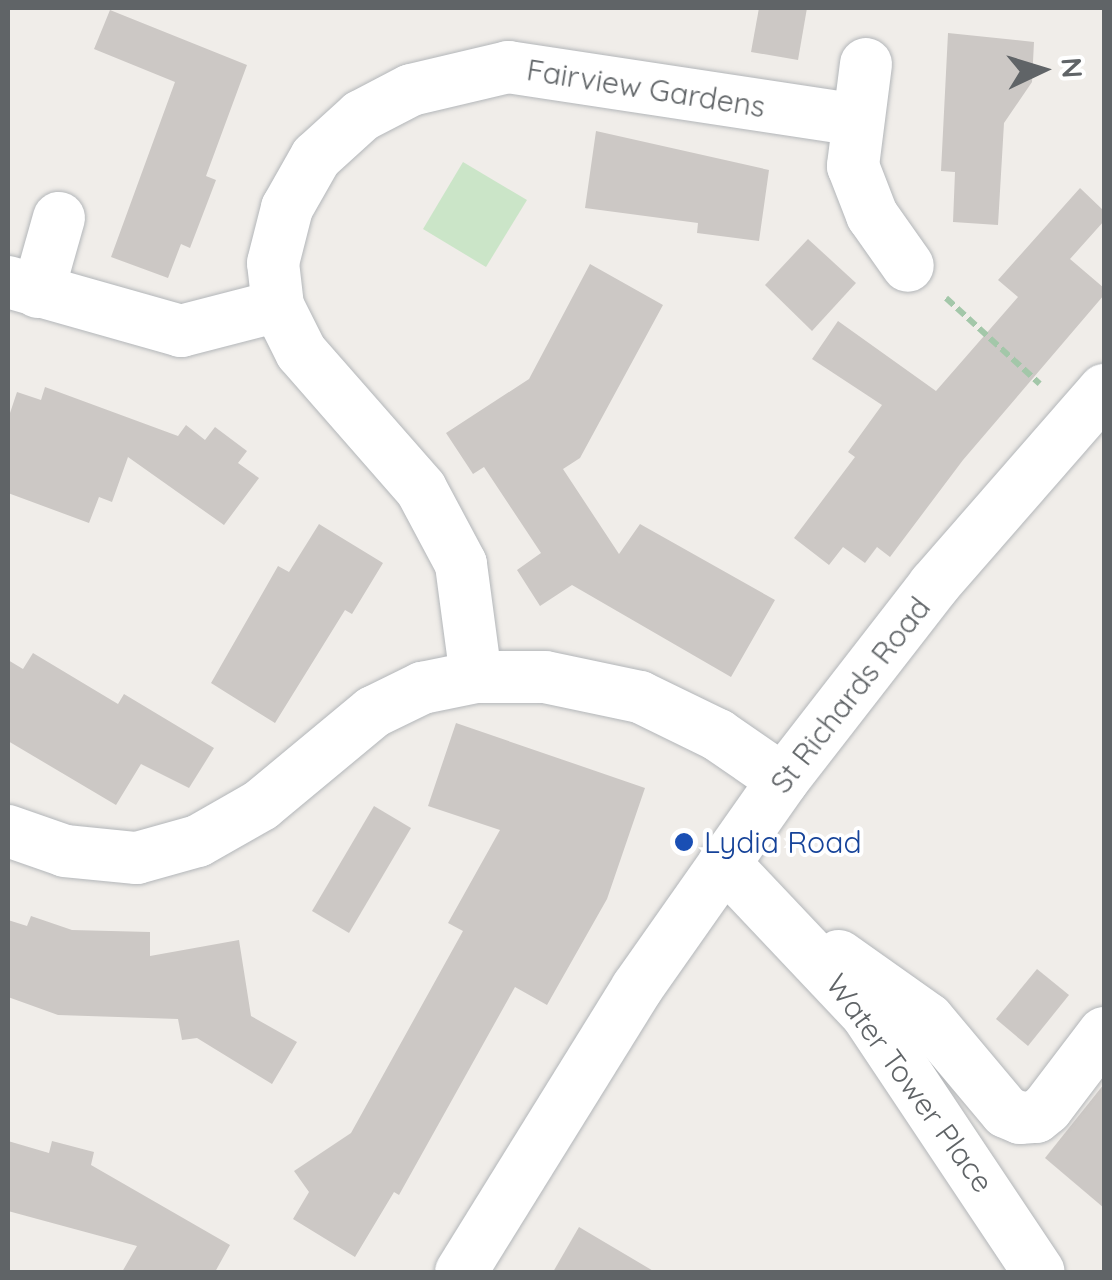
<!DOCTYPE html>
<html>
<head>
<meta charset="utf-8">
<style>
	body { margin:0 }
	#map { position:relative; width:1112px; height:1280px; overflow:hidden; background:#f0ede9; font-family:Quicksand,sans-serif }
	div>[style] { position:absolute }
	.green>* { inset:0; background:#cbe5c8 }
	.building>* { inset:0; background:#ccc8c5 }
	.path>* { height:6px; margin-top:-3px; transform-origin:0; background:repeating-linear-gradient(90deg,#a3c7a9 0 10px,transparent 0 15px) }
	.roads { filter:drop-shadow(0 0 2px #b3b6b9) drop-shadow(0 0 2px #b3b6b9) }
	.minor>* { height:52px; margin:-26px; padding:0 26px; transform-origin:26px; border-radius:26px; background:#fff }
	.dots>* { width:28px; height:28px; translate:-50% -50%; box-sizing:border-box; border:5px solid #fff; border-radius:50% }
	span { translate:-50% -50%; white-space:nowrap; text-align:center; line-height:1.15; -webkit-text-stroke:8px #fff; paint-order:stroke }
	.street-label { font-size:30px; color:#606467 }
	.transit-label { font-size:30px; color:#164399 }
	.left { translate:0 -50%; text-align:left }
	.frame { position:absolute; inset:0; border:10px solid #606467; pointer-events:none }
	.north { position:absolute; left:992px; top:20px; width:100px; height:100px; -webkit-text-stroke:8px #fff; paint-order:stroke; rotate:86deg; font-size:28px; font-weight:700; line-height:40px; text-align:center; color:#606467 }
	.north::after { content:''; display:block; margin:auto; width:35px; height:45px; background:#606467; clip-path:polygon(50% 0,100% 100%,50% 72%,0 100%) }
</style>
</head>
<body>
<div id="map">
	<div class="green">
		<i style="clip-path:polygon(463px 162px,527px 200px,486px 267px,423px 229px)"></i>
	</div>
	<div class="building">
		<i style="clip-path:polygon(759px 8px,807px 8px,798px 60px,751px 52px)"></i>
		<i style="clip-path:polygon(110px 10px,247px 65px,206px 176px,216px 180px,190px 248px,181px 244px,168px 278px,111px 257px,175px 82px,94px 49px)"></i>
		<i style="clip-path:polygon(948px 33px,1034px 42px,1032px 82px,1004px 123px,998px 225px,953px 222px,955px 172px,941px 171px)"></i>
		<i style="clip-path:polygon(596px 131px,769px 170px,759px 241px,697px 233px,698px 223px,585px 208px)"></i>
		<i style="clip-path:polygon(1080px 188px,1104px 211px,1104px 221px,1070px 259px,1104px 288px,1104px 295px,963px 460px,890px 557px,877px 547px,865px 563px,843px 547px,829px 565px,794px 538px,855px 457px,848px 452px,882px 405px,812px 359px,838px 321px,936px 391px,1018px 297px,998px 280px)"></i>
		<i style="clip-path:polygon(808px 239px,856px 283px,812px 331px,765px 285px)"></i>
		<i style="clip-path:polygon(590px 264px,663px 305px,580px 458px,563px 469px,619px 554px,640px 524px,775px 600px,731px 677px,572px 585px,540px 606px,517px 570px,541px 553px,484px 467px,473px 474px,446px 433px,529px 379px)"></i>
		<i style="clip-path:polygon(45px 387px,178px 436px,186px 425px,205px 440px,215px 427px,247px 451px,238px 463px,259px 478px,224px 525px,128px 457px,112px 502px,99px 497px,89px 523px,8px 493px,8px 419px,17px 392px,41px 400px)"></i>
		<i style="clip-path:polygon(319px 524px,383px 563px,352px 614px,345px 610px,275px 723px,211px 683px,278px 566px,289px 572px)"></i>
		<i style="clip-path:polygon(33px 653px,118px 704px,124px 694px,214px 748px,189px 788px,141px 764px,116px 805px,8px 741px,8px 660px,23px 669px)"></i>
		<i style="clip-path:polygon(456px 723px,645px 788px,607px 899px,547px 1005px,515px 987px,399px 1195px,394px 1192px,355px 1257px,293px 1219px,309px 1192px,294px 1171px,351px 1133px,463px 931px,448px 923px,500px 830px,428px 806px)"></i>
		<i style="clip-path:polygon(374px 806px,411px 828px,349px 933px,312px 911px)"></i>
		<i style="clip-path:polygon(31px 916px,72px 930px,150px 932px,150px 956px,239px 940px,251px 1016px,297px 1042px,272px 1084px,197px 1038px,182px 1040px,178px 1019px,58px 1015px,8px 997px,8px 920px,27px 926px)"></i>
		<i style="clip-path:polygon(1037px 969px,1069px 995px,1028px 1046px,996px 1019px)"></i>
		<i style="clip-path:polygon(1104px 1084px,1104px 1208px,1045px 1158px)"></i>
		<i style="clip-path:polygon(8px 1141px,49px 1153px,52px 1141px,94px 1152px,91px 1165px,230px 1245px,215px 1272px,122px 1272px,137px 1246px,8px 1211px)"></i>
		<i style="clip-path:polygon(579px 1227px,655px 1272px,553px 1272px)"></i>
	</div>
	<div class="path">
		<i style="left:946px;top:298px;width:127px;rotate:42.5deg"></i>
	</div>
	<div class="roads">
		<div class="minor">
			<i style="left:866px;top:64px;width:103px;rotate:97.3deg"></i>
			<i style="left:853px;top:166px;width:53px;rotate:68.8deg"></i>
			<i style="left:872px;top:215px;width:62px;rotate:54.8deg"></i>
			<i style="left:8px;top:282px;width:180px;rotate:15.8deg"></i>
			<i style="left:181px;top:331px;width:100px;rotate:-14.5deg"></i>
			<i style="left:38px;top:292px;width:77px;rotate:-74.2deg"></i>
			<i style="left:476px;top:677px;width:114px;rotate:-97.6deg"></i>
			<i style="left:461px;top:564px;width:85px;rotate:-118.1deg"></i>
			<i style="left:421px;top:489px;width:182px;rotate:-131.2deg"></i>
			<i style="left:301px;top:352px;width:51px;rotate:-116.6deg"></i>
			<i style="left:278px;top:306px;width:43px;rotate:-96.6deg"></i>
			<i style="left:273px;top:263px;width:57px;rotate:-75.7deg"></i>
			<i style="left:287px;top:208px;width:59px;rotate:-60.4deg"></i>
			<i style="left:316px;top:157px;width:61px;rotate:-42.3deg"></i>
			<i style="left:361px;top:116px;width:56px;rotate:-27.5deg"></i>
			<i style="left:411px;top:90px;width:100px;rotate:-13.3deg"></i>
			<i style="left:508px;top:67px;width:354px;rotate:8.6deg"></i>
			<i style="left:8px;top:831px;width:60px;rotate:19.3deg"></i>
			<i style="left:65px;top:851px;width:72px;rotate:5.6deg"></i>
			<i style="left:137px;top:858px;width:63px;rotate:-15.6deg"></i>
			<i style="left:198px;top:841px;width:73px;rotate:-29.7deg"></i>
			<i style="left:261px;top:805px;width:146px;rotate:-39.7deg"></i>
			<i style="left:373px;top:712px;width:55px;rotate:-26.1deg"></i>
			<i style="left:422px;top:688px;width:55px;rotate:-11.5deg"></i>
			<i style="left:476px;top:677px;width:69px"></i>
			<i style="left:545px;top:677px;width:97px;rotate:11.9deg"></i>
			<i style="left:640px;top:697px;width:87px;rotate:26deg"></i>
			<i style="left:718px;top:735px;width:79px;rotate:34.7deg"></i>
			<i style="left:724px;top:863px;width:207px;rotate:46.6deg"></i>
			<i style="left:866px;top:1013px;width:311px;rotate:56.3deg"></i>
			<i style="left:839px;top:956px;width:109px;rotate:35.3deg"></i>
			<i style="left:928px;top:1019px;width:121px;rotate:50deg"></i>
			<i style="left:1006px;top:1112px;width:15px;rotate:23deg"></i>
			<i style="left:1020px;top:1118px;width:16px;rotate:-4deg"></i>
			<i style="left:1036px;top:1117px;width:14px;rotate:-39deg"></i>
			<i style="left:1047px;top:1108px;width:94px;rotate:-52.8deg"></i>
			<i style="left:461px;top:1272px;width:334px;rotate:-58.2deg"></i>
			<i style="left:637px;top:988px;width:254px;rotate:-54.9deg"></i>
			<i style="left:783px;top:780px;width:247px;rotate:-52.2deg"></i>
			<i style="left:934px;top:585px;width:259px;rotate:-48.9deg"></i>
		</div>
	</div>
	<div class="dots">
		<i style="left:684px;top:842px;background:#1a4fb4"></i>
	</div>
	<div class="street-label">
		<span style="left:646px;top:88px;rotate:9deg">Fairview Gardens</span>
		<span style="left:850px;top:695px;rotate:-52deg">St Richards Road</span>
		<span style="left:910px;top:1083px;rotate:54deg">Water Tower Place</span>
	</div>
	<div class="transit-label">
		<span class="left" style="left:704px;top:842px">Lydia Road</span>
	</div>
	<div class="frame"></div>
	<div class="north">N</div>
</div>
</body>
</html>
